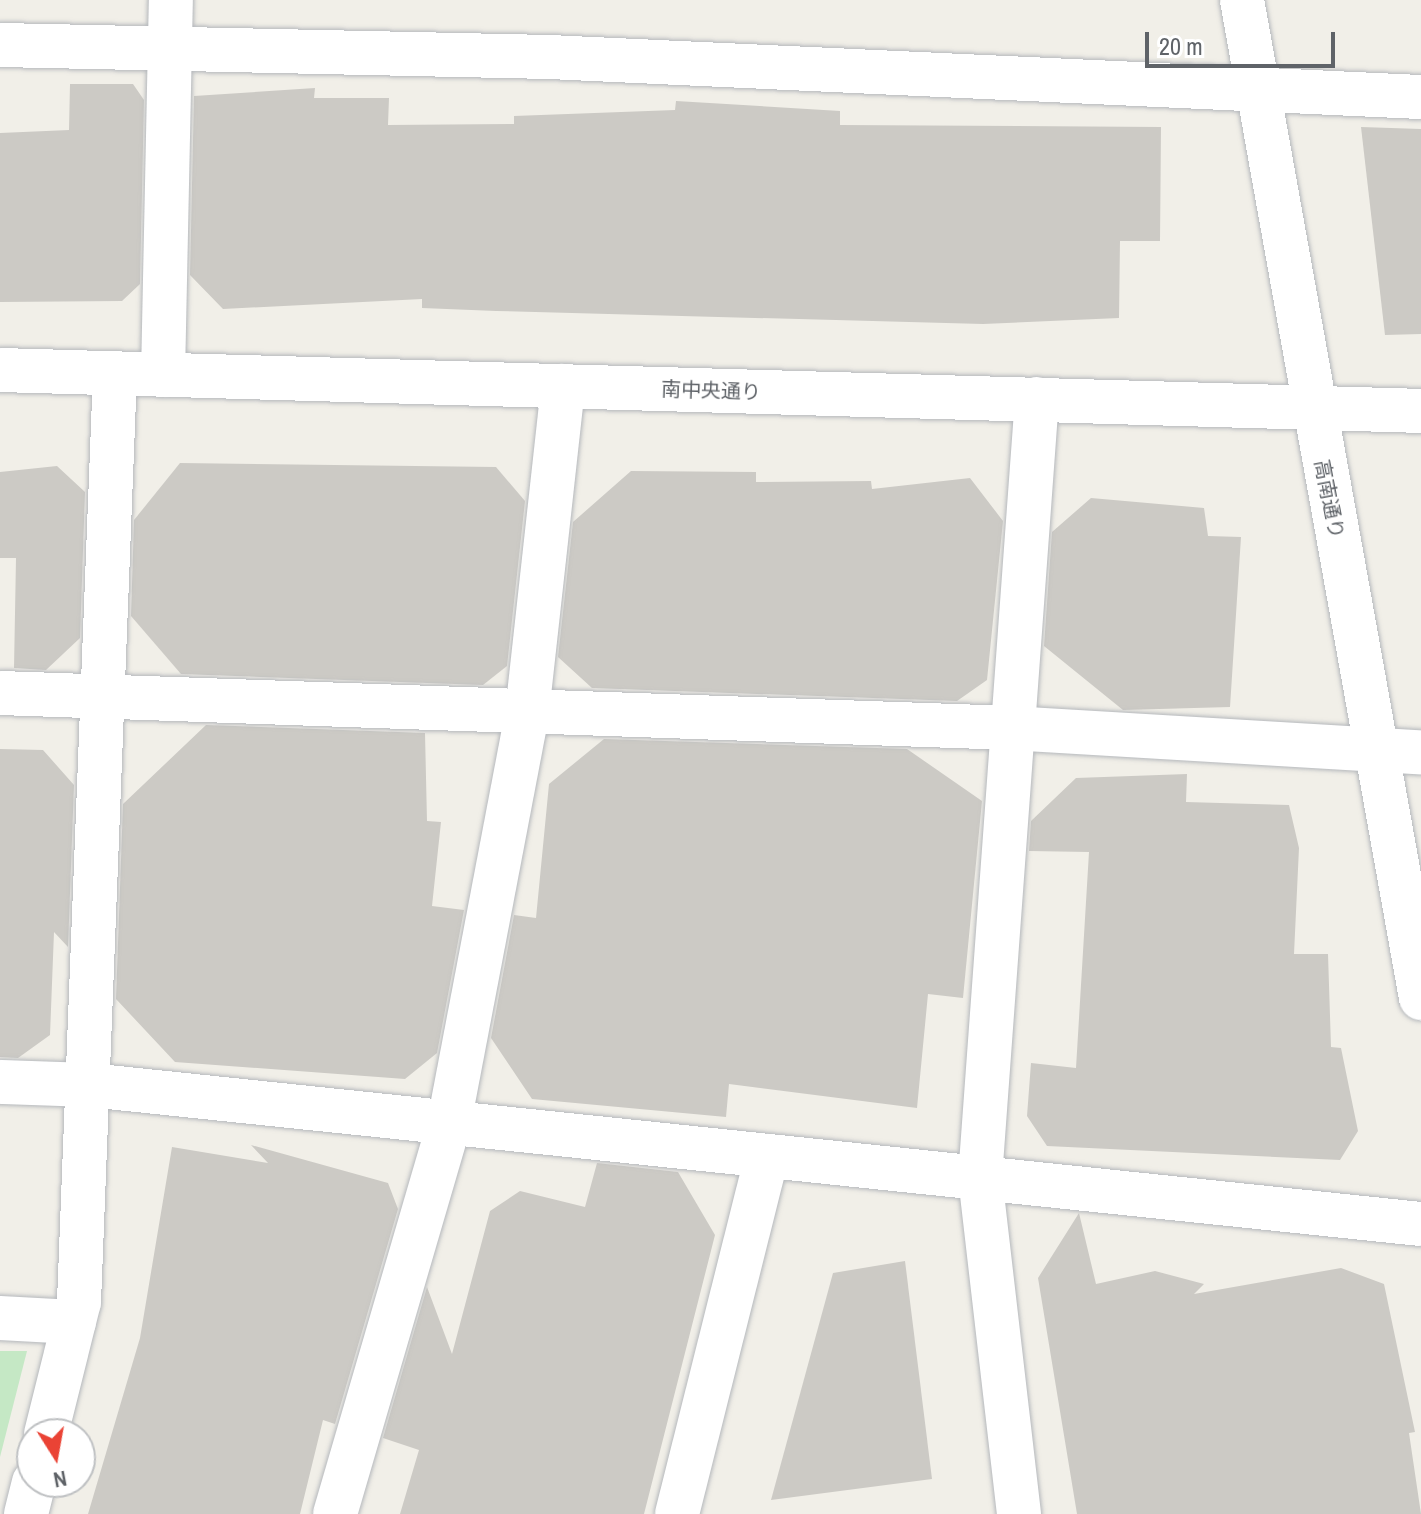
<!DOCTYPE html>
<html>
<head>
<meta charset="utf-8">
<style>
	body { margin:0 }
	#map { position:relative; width:1421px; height:1514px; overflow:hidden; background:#f1efe8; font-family:"Archivo Narrow","Noto Sans JP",sans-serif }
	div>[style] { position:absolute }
	.green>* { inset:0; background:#c5e8c5 }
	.building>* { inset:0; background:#cccac5 }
	.roads { filter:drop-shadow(0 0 2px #b5b8bc) drop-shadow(0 0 2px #b5b8bc) }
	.minor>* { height:44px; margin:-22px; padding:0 22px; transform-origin:22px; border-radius:22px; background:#fff }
	.tertiary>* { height:44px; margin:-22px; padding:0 22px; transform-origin:22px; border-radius:22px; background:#fff }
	span { translate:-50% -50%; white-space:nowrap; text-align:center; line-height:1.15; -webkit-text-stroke:6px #fff; paint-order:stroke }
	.street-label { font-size:20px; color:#5f6368 }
	.north { position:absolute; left:16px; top:1418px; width:80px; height:80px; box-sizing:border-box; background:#fff; border:2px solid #bfc1c3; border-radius:50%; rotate:169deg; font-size:22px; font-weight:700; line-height:32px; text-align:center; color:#5f6368 }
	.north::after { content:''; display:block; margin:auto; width:28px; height:36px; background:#ea4335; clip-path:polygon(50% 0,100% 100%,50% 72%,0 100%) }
	.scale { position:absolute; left:1145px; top:32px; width:190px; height:36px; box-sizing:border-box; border:4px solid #5f6368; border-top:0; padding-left:10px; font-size:24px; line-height:28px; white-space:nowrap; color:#5f6368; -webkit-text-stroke:6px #fff; paint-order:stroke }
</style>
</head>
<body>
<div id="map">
	<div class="green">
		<i style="clip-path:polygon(0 1351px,27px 1351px,0 1457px)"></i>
	</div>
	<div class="building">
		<i style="clip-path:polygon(70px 84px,133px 84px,144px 100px,140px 284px,122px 301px,0 302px,0 133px,69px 130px)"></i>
		<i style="clip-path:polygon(315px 88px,314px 98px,389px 98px,388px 125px,514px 124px,514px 116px,675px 110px,676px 101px,840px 111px,840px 125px,1161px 127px,1160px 241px,1120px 241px,1119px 318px,983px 324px,496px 311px,422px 308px,422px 299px,223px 309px,190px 275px,194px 96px)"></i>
		<i style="clip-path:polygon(1361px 127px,1421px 129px,1421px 334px,1385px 335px)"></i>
		<i style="clip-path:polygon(180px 463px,496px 467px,525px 501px,507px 666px,483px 685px,181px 674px,131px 616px,134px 520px)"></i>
		<i style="clip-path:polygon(57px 466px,85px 492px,80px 638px,46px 670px,14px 668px,16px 558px,0 558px,0 472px)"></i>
		<i style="clip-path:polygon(631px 471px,756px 472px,756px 482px,871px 481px,872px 489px,970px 478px,1003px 521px,987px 680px,957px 701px,592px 688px,558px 657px,573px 522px)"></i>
		<i style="clip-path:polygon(1091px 498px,1204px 508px,1208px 536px,1241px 537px,1230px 707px,1123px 710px,1044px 646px,1052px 532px)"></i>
		<i style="clip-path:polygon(206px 725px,425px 733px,427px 821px,441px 822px,432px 906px,464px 910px,437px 1053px,405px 1079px,175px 1062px,116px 999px,123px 804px)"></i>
		<i style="clip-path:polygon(604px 739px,907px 749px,982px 801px,963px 998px,928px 994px,917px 1108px,729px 1084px,726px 1117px,532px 1099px,491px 1038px,514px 915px,536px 918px,549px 784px)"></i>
		<i style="clip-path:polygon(0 749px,43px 750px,74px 785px,68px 947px,54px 932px,50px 1035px,18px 1058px,0 1057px)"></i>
		<i style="clip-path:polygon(1187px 774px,1186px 802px,1289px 805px,1299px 848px,1294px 954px,1328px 954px,1331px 1047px,1341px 1048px,1358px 1131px,1340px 1160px,1047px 1146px,1027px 1116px,1031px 1063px,1076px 1068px,1089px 852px,1029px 851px,1031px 821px,1076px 778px)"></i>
		<i style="clip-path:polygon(251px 1145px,388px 1183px,398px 1209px,335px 1424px,323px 1420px,300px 1514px,88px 1514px,140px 1338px,172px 1147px,268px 1163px)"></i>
		<i style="clip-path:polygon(597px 1163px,678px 1172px,715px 1235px,644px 1514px,400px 1514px,419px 1450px,383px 1438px,427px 1287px,452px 1354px,490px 1211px,520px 1191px,585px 1207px)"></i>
		<i style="clip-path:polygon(1079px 1213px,1096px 1284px,1155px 1271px,1204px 1284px,1194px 1294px,1341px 1268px,1384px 1284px,1415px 1432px,1409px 1433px,1421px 1514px,1077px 1514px,1038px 1278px)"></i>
		<i style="clip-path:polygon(905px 1261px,932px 1479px,771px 1500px,833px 1273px)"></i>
	</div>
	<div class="roads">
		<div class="minor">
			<i style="left:0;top:45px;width:549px;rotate:1.25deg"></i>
			<i style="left:549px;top:57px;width:873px;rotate:2.63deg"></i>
			<i style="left:163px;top:375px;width:375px;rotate:-88.8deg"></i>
			<i style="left:0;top:693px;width:1012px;rotate:1.98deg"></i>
			<i style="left:1011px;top:728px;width:411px;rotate:3.4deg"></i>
			<i style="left:0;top:1318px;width:74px;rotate:3.1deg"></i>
			<i style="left:335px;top:1514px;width:407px;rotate:-73.7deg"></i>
			<i style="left:449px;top:1123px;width:417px;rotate:-79.2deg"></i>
			<i style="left:527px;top:713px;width:329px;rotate:-83.7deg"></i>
			<i style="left:677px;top:1514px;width:369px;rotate:-75.9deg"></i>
			<i style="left:1019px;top:1514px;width:338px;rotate:-96.6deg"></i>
			<i style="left:980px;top:1178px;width:781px;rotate:-85.82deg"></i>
		</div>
		<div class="tertiary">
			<i style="left:1242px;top:0;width:1014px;rotate:79.83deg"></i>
			<i style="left:0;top:370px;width:1422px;rotate:1.65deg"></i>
			<i style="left:0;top:1082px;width:89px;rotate:1.9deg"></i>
			<i style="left:89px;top:1085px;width:1339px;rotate:5.96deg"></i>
			<i style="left:46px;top:1434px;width:136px;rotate:-76deg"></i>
			<i style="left:79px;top:1302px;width:929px;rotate:-87.78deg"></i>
			<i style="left:26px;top:1514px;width:33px;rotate:-76deg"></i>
		</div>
	</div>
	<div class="street-label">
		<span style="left:711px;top:390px;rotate:2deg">南中央通り</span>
		<span style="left:1330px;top:499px;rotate:79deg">高南通り</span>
	</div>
	<div class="north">N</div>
	<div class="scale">20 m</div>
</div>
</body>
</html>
